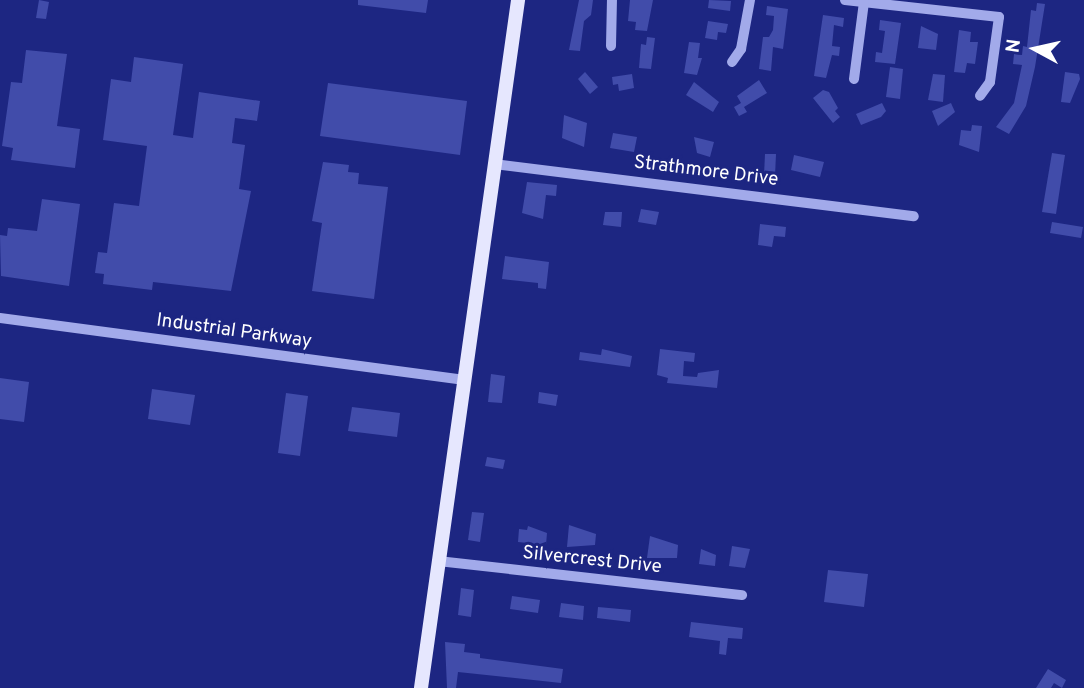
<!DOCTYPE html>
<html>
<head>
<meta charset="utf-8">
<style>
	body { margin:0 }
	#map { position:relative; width:1084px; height:688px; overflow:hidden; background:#1d2682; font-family:Overpass,sans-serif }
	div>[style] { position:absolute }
	.building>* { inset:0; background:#414caa }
	.minor>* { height:10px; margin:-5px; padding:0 5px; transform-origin:5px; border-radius:5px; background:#a2aaea }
	.major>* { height:14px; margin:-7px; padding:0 7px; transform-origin:7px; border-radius:7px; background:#e6e7fe }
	span { translate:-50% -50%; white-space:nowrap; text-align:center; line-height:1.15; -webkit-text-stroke:6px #1d2682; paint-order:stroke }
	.street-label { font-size:19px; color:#fff }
	.north { position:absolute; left:1000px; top:14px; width:70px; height:70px; -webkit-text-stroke:5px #1d2682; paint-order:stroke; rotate:278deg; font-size:19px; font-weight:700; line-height:28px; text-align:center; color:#fff }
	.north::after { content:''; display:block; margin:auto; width:24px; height:32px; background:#fff; clip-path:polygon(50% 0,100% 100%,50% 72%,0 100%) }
</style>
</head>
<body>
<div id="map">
	<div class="building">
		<i style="clip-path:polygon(39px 0,49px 2px,46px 19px,36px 18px)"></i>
		<i style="clip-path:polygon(358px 0,428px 0,426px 13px,358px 5px)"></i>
		<i style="clip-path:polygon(579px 0,593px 0,591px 15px,584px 21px,580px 51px,569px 50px)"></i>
		<i style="clip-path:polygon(630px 0,653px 0,647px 31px,635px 30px,636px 22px,628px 21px)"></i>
		<i style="clip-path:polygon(709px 0,731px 1px,730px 11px,708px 8px)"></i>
		<i style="clip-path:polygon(1037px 3px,1045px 4px,1035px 67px,1026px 106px,1009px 134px,996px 127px,1014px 103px,1022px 65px,1013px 64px,1014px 54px,1022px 55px,1023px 46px,1027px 47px,1031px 10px,1036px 11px)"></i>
		<i style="clip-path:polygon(767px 6px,788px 9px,783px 49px,773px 47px,771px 71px,759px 69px,763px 37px,769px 37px,773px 30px,774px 16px,766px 15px)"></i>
		<i style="clip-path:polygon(823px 15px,844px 18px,843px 27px,834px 25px,832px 46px,840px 47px,839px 56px,832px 55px,826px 78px,814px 76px)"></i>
		<i style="clip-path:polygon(880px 20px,901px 23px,895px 64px,875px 62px,876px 52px,882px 53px,885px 31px,879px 30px)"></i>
		<i style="clip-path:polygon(708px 21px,728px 24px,726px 33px,718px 32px,717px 40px,705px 38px)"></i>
		<i style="clip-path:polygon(921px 26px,938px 34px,936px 50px,918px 48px)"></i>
		<i style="clip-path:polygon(959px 30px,971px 32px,970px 42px,978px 42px,975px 64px,967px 63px,965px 73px,954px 72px)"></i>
		<i style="clip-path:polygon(647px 37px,655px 38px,651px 69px,639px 68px,641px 44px,646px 45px)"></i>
		<i style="clip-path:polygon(689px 42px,700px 43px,698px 58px,702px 58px,697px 75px,684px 73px)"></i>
		<i style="clip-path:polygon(26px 50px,67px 54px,57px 126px,80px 129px,75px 168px,11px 160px,13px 148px,2px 146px,11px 82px,22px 83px)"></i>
		<i style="clip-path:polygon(134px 57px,183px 64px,173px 135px,193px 138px,199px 92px,260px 101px,257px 121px,235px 118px,232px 143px,245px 145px,239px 189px,251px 191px,231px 291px,153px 282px,152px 290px,103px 284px,104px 274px,95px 273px,98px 252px,107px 253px,114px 203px,139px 206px,147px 146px,103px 140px,111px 79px,131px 82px)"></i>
		<i style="clip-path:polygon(890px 67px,903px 69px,900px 99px,886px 97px)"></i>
		<i style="clip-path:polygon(585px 72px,598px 87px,590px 94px,578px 79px)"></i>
		<i style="clip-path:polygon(1065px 72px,1079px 74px,1080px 79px,1070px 103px,1061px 102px)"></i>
		<i style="clip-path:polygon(632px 74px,634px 88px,619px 91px,618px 84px,613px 85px,612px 77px)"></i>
		<i style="clip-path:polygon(933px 74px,945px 75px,943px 102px,928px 100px)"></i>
		<i style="clip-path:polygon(759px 80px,767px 93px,744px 107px,747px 112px,739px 116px,734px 107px,741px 103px,737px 96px)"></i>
		<i style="clip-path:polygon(694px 82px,719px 102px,713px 112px,686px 95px)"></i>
		<i style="clip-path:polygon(328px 83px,467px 101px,460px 155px,320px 136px)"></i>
		<i style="clip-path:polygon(823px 90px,829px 92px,838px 108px,835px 111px,840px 117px,833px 123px,813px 98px)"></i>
		<i style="clip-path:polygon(882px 103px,886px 111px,881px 117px,861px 125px,856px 114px)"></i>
		<i style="clip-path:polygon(951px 103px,955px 112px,938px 126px,932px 111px)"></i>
		<i style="clip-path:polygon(564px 115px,587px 123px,584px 147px,562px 138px)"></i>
		<i style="clip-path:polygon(972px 125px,982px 126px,979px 152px,959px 145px,961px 130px,971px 131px)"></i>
		<i style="clip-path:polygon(613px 133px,637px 137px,634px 152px,610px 148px)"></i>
		<i style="clip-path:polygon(694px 137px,714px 142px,710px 157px,697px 153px)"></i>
		<i style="clip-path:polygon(1052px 153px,1065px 155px,1056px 214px,1042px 212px)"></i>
		<i style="clip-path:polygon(765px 154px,776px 154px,775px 176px,764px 175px)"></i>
		<i style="clip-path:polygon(794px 155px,824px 162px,820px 177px,791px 170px)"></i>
		<i style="clip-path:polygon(323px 162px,349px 165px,348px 172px,359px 173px,358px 184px,388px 187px,374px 299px,312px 291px,322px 223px,312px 221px)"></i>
		<i style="clip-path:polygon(527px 182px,557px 185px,556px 196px,546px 195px,543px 219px,522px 213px)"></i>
		<i style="clip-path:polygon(42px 199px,80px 204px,69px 286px,1px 276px,0 235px,7px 236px,8px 228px,37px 231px)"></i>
		<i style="clip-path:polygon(641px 209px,659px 212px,656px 225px,638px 222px)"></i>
		<i style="clip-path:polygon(605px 212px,622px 212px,621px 227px,603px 225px)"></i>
		<i style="clip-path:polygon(1052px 222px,1083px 227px,1081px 238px,1050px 233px)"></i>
		<i style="clip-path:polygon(760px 224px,786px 227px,785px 237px,774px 236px,772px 247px,758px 245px)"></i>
		<i style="clip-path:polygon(505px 256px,549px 262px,546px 289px,538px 288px,538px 283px,502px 279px)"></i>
		<i style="clip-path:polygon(602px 349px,632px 356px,630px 367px,579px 360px,580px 352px,601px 355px)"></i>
		<i style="clip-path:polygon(660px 349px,695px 353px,694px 362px,684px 361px,683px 376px,697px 377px,698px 373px,719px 370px,717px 388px,667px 383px,668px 378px,657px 375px)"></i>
		<i style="clip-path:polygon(491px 374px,505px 376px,502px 403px,488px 402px)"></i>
		<i style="clip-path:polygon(0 378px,29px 382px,24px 422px,0 419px)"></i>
		<i style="clip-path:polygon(152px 389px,195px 395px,190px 425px,148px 419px)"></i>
		<i style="clip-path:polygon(539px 392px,558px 395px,556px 406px,538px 403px)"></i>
		<i style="clip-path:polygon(286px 393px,308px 396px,300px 456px,278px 453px)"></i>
		<i style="clip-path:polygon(352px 407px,400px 413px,397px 437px,348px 431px)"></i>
		<i style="clip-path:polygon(487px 457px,505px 460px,503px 469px,485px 466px)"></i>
		<i style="clip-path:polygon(472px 512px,484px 513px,480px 542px,468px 540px)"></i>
		<i style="clip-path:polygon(569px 525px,596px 534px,595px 545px,567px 547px)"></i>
		<i style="clip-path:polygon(528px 526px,547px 533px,546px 545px,518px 542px,519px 529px,527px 530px)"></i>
		<i style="clip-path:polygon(650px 536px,678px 545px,677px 558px,647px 558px)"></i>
		<i style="clip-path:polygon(732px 546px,750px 549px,745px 568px,729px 566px)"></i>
		<i style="clip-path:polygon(701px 549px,716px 555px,715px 566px,699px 564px)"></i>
		<i style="clip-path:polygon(828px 570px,868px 574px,864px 607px,824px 602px)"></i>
		<i style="clip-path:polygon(461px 588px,474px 590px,471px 617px,458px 615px)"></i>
		<i style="clip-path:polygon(512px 596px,540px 600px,538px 613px,510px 609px)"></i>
		<i style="clip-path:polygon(561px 603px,584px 606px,583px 620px,559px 617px)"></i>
		<i style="clip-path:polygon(598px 607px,631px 610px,630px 622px,597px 618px)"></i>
		<i style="clip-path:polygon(691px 622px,743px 628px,742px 639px,728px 638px,726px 655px,719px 654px,720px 641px,689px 637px)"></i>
		<i style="clip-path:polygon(445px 642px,465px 644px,464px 652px,480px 654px,480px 658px,563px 669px,561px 683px,458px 672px,456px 688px,447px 688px)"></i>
		<i style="clip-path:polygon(1048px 669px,1066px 680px,1062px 688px,1054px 683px,1051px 688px,1036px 688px)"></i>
	</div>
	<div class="minor">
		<i style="left:845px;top:0;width:155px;rotate:6.3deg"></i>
		<i style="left:999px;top:17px;width:66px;rotate:97.9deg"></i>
		<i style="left:990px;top:82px;width:17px;rotate:126deg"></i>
		<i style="left:611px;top:46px;width:46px;rotate:-88.8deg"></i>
		<i style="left:732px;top:62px;width:16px;rotate:-55deg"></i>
		<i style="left:741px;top:49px;width:50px;rotate:-79.6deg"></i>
		<i style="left:854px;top:79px;width:78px;rotate:-82.6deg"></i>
		<i style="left:494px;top:164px;width:423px;rotate:7.1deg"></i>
		<i style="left:0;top:318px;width:467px;rotate:7.6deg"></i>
		<i style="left:438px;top:561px;width:306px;rotate:6.4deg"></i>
	</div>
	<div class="major">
		<i style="left:421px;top:688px;width:695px;rotate:-81.97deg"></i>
	</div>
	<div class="street-label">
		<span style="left:706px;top:172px;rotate:7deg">Strathmore Drive</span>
		<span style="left:234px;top:332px;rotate:8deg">Industrial Parkway</span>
		<span style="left:592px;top:561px;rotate:6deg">Silvercrest Drive</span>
	</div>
	<div class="north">N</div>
</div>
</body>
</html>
